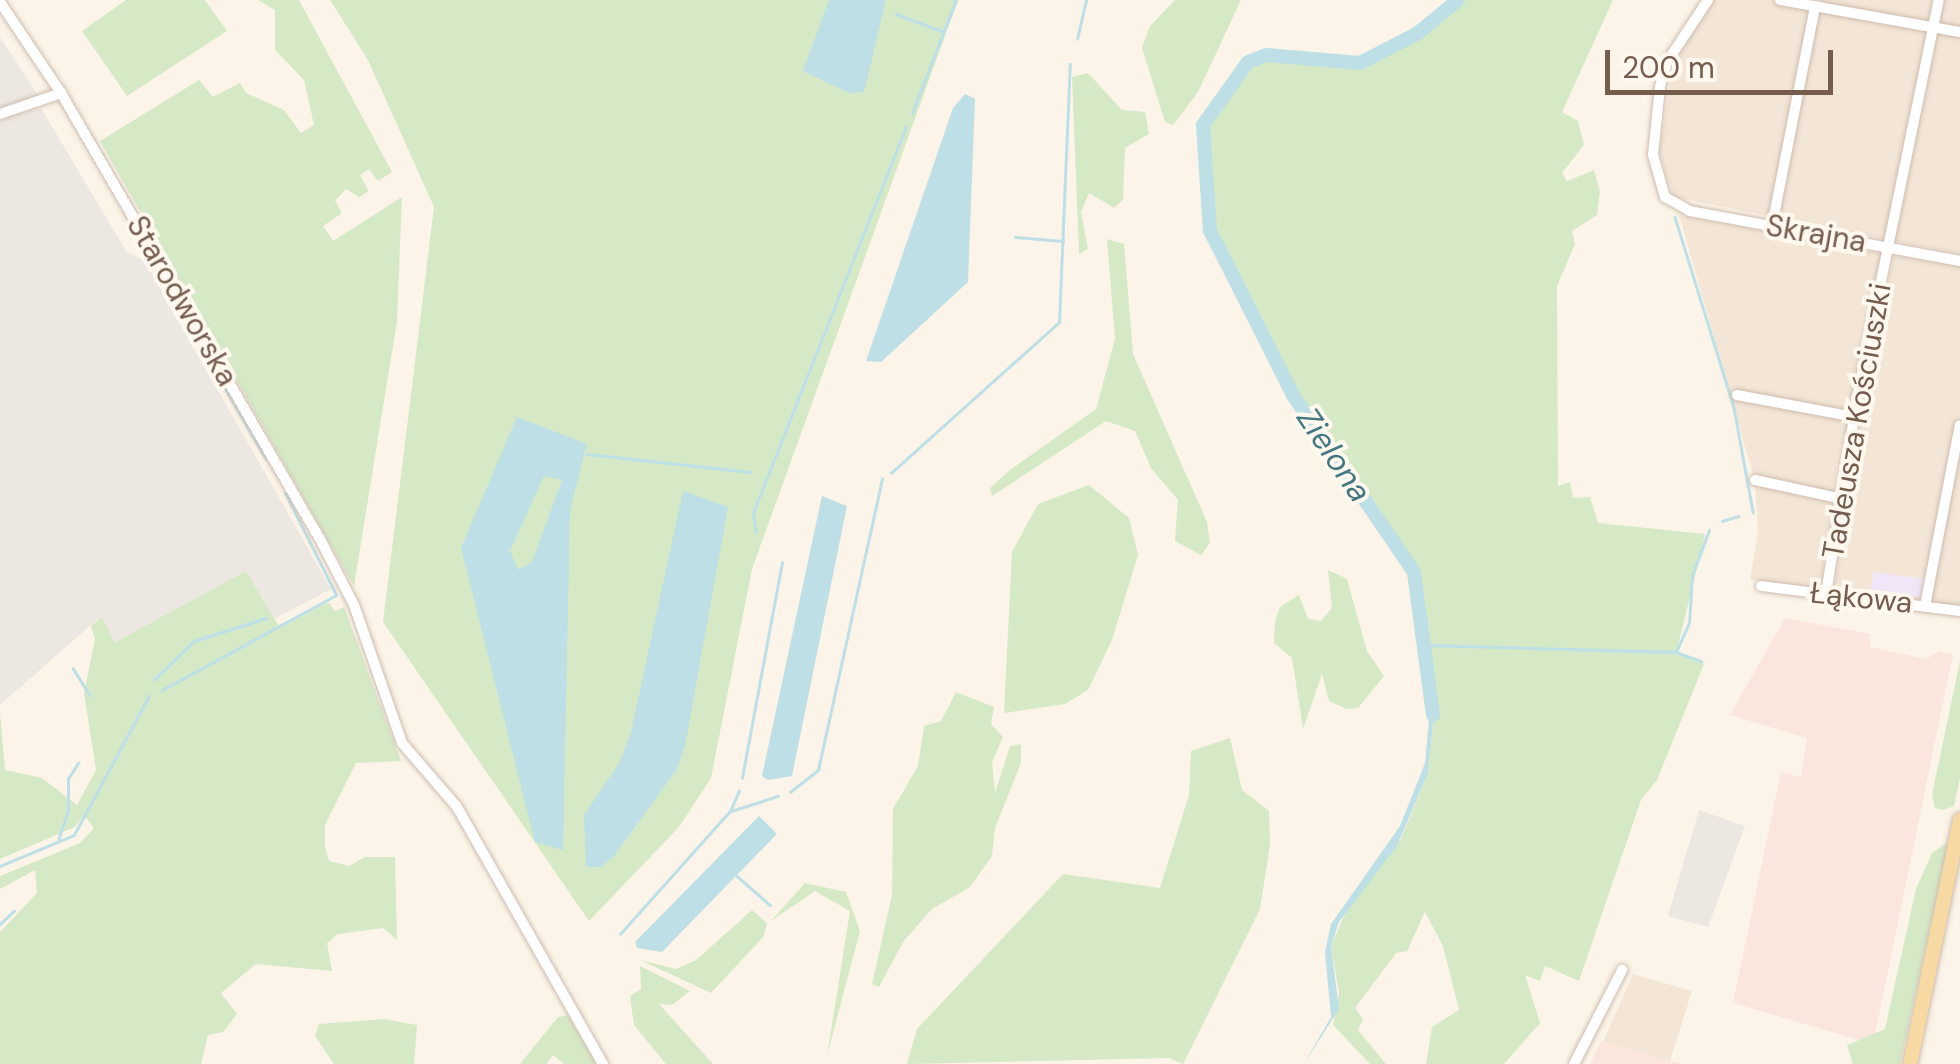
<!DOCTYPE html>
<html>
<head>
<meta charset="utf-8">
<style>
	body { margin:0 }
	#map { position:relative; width:1960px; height:1064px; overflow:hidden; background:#fcf4e8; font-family:"DM Sans",sans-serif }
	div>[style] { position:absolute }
	.residential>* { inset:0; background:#f3e6d7 }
	.commercial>* { inset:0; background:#fbe6dd }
	.industrial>* { inset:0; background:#ede7e1 }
	.education>* { inset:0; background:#f1e5f8 }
	.green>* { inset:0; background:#d5e9c7 }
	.water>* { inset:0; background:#bddfe5 }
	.stream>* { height:2.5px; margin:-1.25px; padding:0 1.25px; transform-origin:1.25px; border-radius:1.25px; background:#bddfe5 }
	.river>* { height:14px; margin:-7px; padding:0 7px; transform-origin:7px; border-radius:7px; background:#bddfe5 }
	.roads { filter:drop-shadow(0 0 2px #cebcaf) drop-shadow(0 0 2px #cebcaf) }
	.minor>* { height:10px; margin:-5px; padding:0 5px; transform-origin:5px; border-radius:5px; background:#fff }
	.major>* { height:14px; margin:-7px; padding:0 7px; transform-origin:7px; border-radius:7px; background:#f7d9a4 }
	span { translate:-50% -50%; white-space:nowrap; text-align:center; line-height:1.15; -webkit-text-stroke:8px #fef8ef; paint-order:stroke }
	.street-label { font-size:30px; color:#755c4d }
	.water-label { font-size:32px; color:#437781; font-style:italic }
	.scale { position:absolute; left:1605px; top:50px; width:228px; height:45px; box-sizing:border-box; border:5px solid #755c4d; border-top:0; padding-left:12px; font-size:30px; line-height:35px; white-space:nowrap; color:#755c4d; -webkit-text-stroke:8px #fef8ef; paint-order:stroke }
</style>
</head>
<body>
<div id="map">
	<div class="residential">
		<i style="clip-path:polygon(1714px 0,1960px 0,1960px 254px,1674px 197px,1659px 151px,1675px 58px)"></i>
		<i style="clip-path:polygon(1679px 215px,1882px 254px,1836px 493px,1753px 475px)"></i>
		<i style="clip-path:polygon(1894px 256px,1960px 266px,1960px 607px,1834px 590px,1866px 383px)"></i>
		<i style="clip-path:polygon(1755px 483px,1834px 501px,1820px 588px,1750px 580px,1758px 533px)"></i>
		<i style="clip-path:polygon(1633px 974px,1692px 991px,1670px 1061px,1603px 1042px)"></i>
	</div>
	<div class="commercial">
		<i style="clip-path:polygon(1785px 618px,1870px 634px,1870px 647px,1926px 659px,1940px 651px,1953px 654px,1873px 1044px,1733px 1003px,1781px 772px,1801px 777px,1807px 738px,1730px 715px)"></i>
		<i style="clip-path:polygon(1601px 1041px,1670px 1061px,1682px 1064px,1590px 1064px)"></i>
	</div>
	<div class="industrial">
		<i style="clip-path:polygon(0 37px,41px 100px,0 111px)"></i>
		<i style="clip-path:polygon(41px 108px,126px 251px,145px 262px,331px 589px,274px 619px,246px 571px,115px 642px,100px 617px,0 705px,0 119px)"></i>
		<i style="clip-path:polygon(1699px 810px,1745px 826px,1708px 927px,1668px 916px)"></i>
	</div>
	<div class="education">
		<i style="clip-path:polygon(1874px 572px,1925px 579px,1921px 597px,1869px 596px)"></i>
	</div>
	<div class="green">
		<i style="clip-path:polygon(126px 0,205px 0,227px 31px,127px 96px,82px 31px)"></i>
		<i style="clip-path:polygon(258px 0,299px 0,392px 172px,378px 181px,369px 169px,360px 175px,369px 191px,359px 197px,346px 189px,335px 201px,342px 213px,323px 226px,333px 241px,402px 197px,397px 321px,354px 586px,100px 141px,199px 80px,213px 97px,240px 83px,246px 93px,284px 110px,301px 133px,314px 125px,304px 80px,275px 50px,275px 10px)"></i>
		<i style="clip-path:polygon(330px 0,958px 0,752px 569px,711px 778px,679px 827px,589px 921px,383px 622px,434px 207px,368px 60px)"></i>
		<i style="clip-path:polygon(1175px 0,1241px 0,1198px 92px,1173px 125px,1165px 122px,1142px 48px,1150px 26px)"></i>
		<i style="clip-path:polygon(1464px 0,1613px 0,1562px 112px,1578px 121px,1584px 145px,1562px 173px,1567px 181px,1594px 170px,1600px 191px,1597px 215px,1572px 231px,1575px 244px,1557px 286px,1558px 486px,1570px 482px,1573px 498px,1590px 497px,1598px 523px,1705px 534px,1676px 654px,1704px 664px,1657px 780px,1641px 800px,1579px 981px,1545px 966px,1540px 981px,1525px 975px,1540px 1023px,1504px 1064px,1426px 1064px,1432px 1027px,1459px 1010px,1443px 946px,1425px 912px,1407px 951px,1396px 953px,1355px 1008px,1363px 1019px,1358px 1030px,1386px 1064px,1370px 1064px,1333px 1025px,1339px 993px,1331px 946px,1351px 900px,1401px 839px,1428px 773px,1436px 697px,1418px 577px,1291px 387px,1213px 233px,1205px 127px,1239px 77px,1258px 62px,1276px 57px,1354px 67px,1425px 34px)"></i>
		<i style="clip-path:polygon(1088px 73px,1122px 110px,1145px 112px,1149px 134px,1125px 148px,1123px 200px,1114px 208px,1089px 193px,1081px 212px,1088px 249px,1079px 254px,1072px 77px)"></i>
		<i style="clip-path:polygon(1107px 239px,1124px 244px,1133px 354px,1207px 522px,1210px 543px,1201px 555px,1175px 541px,1178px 500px,1151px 468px,1135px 431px,1106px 421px,992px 496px,990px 488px,1010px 470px,1096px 409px,1115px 339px)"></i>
		<i style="clip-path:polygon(1089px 485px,1129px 518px,1138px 555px,1112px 640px,1088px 690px,1065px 704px,1004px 713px,1012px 552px,1038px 504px)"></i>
		<i style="clip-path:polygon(1328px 570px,1347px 579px,1367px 651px,1384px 676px,1358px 708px,1347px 709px,1329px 701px,1322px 674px,1303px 729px,1292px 658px,1274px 643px,1275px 621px,1280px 607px,1299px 595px,1308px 619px,1321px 621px,1332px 608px)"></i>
		<i style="clip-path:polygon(246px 571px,280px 628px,328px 602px,335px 611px,344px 607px,401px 761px,356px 763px,325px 825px,325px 846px,329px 861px,349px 866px,365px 857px,395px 857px,397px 940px,383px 928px,338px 934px,327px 943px,332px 971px,256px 964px,221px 993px,237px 1014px,223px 1032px,208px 1035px,201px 1064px,0 1064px,0 932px,37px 893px,35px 870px,0 889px,0 876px,80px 843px,94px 828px,84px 815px,75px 827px,0 859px,0 713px,5px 770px,42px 778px,77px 805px,96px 770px,84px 693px,95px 639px,91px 626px,101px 617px,115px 642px)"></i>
		<i style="clip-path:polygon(1960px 661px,1960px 778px,1954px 806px,1943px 810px,1935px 808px,1932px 795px)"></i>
		<i style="clip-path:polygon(956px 692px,994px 707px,991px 724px,1003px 737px,992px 762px,995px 793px,1010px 746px,1021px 744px,1021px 763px,995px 828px,992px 856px,970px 887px,932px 909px,903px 942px,879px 987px,872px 984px,892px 895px,893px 809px,918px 766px,924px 726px,941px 721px)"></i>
		<i style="clip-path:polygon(1230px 738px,1242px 790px,1269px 811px,1270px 845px,1260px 909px,1183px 1064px,1169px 1058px,907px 1064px,917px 1029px,1063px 874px,1160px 888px,1189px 795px,1191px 751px)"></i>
		<i style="clip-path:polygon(1949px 841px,1900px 1064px,1853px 1064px,1847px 1045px,1885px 1029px,1916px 889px,1932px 853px)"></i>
		<i style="clip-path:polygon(805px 883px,846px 892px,860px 931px,827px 1056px,850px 911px,815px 891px,771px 921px)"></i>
		<i style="clip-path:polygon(752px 910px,767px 923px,764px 936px,711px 993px,640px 960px,676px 969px,696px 960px)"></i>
		<i style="clip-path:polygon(640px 966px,690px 991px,672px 1005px,659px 1004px,713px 1064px,666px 1064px,634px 1025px,630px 996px,641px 989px)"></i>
		<i style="clip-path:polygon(568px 1015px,596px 1064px,564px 1064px,553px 1055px,546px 1064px,520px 1064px,558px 1017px)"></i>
		<i style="clip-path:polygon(384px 1019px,417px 1025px,414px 1064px,334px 1064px,315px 1036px,319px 1024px)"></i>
	</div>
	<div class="water">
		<i style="clip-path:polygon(829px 0,886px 0,864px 92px,849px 93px,803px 71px)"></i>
		<i style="clip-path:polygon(965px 94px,975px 99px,968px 282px,881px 362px,866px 361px,953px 108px)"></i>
		<i style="clip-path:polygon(evenodd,517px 417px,587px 444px,570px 510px,563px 850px,535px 842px,461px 548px,517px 417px,544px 476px,562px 480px,532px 562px,518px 570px,510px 551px,544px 476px)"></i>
		<i style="clip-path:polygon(683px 491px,728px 507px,685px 746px,677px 769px,614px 856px,601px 867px,586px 867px,584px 815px,620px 762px,631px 732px)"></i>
		<i style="clip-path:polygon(822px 496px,847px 506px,792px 776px,768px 780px,762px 776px)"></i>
		<i style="clip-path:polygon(1431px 697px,1436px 697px,1428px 773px,1397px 846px,1339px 922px,1331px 946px,1339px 1009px,1304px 1064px,1331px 1017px,1325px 952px,1331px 924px,1400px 826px,1425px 763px)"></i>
		<i style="clip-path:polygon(759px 816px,777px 834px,662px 952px,637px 948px,635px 942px)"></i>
	</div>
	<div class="stream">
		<i style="left:896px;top:14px;width:49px;rotate:20.3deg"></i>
		<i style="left:1077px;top:39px;width:40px;rotate:-77deg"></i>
		<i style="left:912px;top:113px;width:121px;rotate:-68.7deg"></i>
		<i style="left:1675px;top:217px;width:200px;rotate:72.8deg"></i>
		<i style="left:1734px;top:408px;width:106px;rotate:79.6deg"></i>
		<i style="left:1015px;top:237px;width:48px;rotate:4.8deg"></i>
		<i style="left:200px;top:345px;width:132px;rotate:59.9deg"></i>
		<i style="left:587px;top:454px;width:164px;rotate:6.3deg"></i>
		<i style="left:891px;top:473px;width:226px;rotate:-41.9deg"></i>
		<i style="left:1059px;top:322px;width:258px;rotate:-87.6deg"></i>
		<i style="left:1722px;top:521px;width:17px;rotate:-17deg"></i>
		<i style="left:756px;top:533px;width:20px;rotate:-99deg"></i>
		<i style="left:753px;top:513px;width:415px;rotate:-68.4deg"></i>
		<i style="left:1426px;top:645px;width:250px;rotate:1.6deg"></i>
		<i style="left:1676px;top:652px;width:27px;rotate:20deg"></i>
		<i style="left:1676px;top:652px;width:32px;rotate:-66deg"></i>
		<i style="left:1689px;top:623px;width:47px;rotate:-86.3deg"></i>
		<i style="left:1692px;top:576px;width:49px;rotate:-69.7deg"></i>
		<i style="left:73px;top:668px;width:32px;rotate:58deg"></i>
		<i style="left:154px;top:680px;width:56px;rotate:-44.3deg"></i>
		<i style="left:194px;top:641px;width:76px;rotate:-17.7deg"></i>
		<i style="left:162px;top:690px;width:198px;rotate:-28.6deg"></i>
		<i style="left:336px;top:595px;width:114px;rotate:-116.6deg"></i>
		<i style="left:742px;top:778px;width:219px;rotate:-79.5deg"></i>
		<i style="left:790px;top:792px;width:36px;rotate:-38deg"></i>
		<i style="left:818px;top:770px;width:298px;rotate:-77.6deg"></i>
		<i style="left:731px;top:811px;width:49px;rotate:-17.7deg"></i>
		<i style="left:58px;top:841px;width:32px;rotate:-72deg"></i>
		<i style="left:68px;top:811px;width:32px;rotate:-90deg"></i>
		<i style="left:68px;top:779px;width:19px;rotate:-58deg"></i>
		<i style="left:0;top:866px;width:80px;rotate:-22.7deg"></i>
		<i style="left:74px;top:835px;width:158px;rotate:-61.7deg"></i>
		<i style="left:737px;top:876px;width:44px;rotate:41.3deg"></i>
		<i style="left:0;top:924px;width:19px;rotate:-43deg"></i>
		<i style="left:620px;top:934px;width:165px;rotate:-48.2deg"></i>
		<i style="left:730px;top:811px;width:22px;rotate:-66deg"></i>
	</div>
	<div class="river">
		<i style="left:1433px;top:715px;width:144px;rotate:-97.6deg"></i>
		<i style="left:1414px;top:572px;width:214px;rotate:-124.4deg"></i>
		<i style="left:1293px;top:395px;width:184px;rotate:-116.8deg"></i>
		<i style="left:1210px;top:231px;width:106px;rotate:-93.8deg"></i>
		<i style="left:1203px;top:125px;width:77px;rotate:-54.5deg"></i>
		<i style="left:1248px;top:62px;width:19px;rotate:-21deg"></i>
		<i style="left:1266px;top:55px;width:94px;rotate:4.9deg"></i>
		<i style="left:1360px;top:63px;width:65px;rotate:-27.3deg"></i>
		<i style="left:1418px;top:33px;width:52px;rotate:-39.5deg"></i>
	</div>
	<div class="roads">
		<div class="minor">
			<i style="left:1708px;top:0;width:74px;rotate:123.5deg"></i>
			<i style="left:1667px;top:62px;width:26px;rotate:106deg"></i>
			<i style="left:1660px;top:87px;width:68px;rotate:95.9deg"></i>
			<i style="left:1653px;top:155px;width:44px;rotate:74.1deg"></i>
			<i style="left:1665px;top:197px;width:29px;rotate:29deg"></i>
			<i style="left:1690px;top:211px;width:275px;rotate:10.5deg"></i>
			<i style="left:1780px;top:0;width:183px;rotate:10.1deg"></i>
			<i style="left:0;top:2px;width:110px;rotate:56.2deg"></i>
			<i style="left:61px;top:93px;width:518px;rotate:59.87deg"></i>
			<i style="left:321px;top:541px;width:72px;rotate:62.7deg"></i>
			<i style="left:354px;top:605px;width:146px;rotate:70.8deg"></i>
			<i style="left:402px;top:743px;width:84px;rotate:49.3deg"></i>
			<i style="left:457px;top:807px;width:296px;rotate:60.4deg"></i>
			<i style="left:0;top:114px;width:65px;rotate:-19deg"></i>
			<i style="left:1772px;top:226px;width:224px;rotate:-78.9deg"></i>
			<i style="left:1737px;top:395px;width:119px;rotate:10.6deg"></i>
			<i style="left:1755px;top:480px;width:89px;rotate:12.3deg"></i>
			<i style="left:1761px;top:586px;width:201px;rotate:7.2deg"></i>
			<i style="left:1826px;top:594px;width:198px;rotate:-81deg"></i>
			<i style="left:1857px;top:398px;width:406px;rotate:-78.4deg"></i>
			<i style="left:1925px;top:606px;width:184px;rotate:-79.1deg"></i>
			<i style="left:1574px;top:1064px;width:106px;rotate:-62.9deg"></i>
		</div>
		<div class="major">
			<i style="left:1910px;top:1064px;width:249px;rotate:-78.4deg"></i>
		</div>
	</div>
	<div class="street-label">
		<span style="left:1816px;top:234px;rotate:10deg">Skrajna</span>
		<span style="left:182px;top:301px;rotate:60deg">Starodworska</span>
		<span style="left:1857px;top:421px;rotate:-80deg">Tadeusza Kościuszki</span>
		<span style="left:1861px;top:598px;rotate:6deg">Łąkowa</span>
	</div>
	<div class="water-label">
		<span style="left:1334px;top:455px;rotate:56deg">Zielona</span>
	</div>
	<div class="scale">200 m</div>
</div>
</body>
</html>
